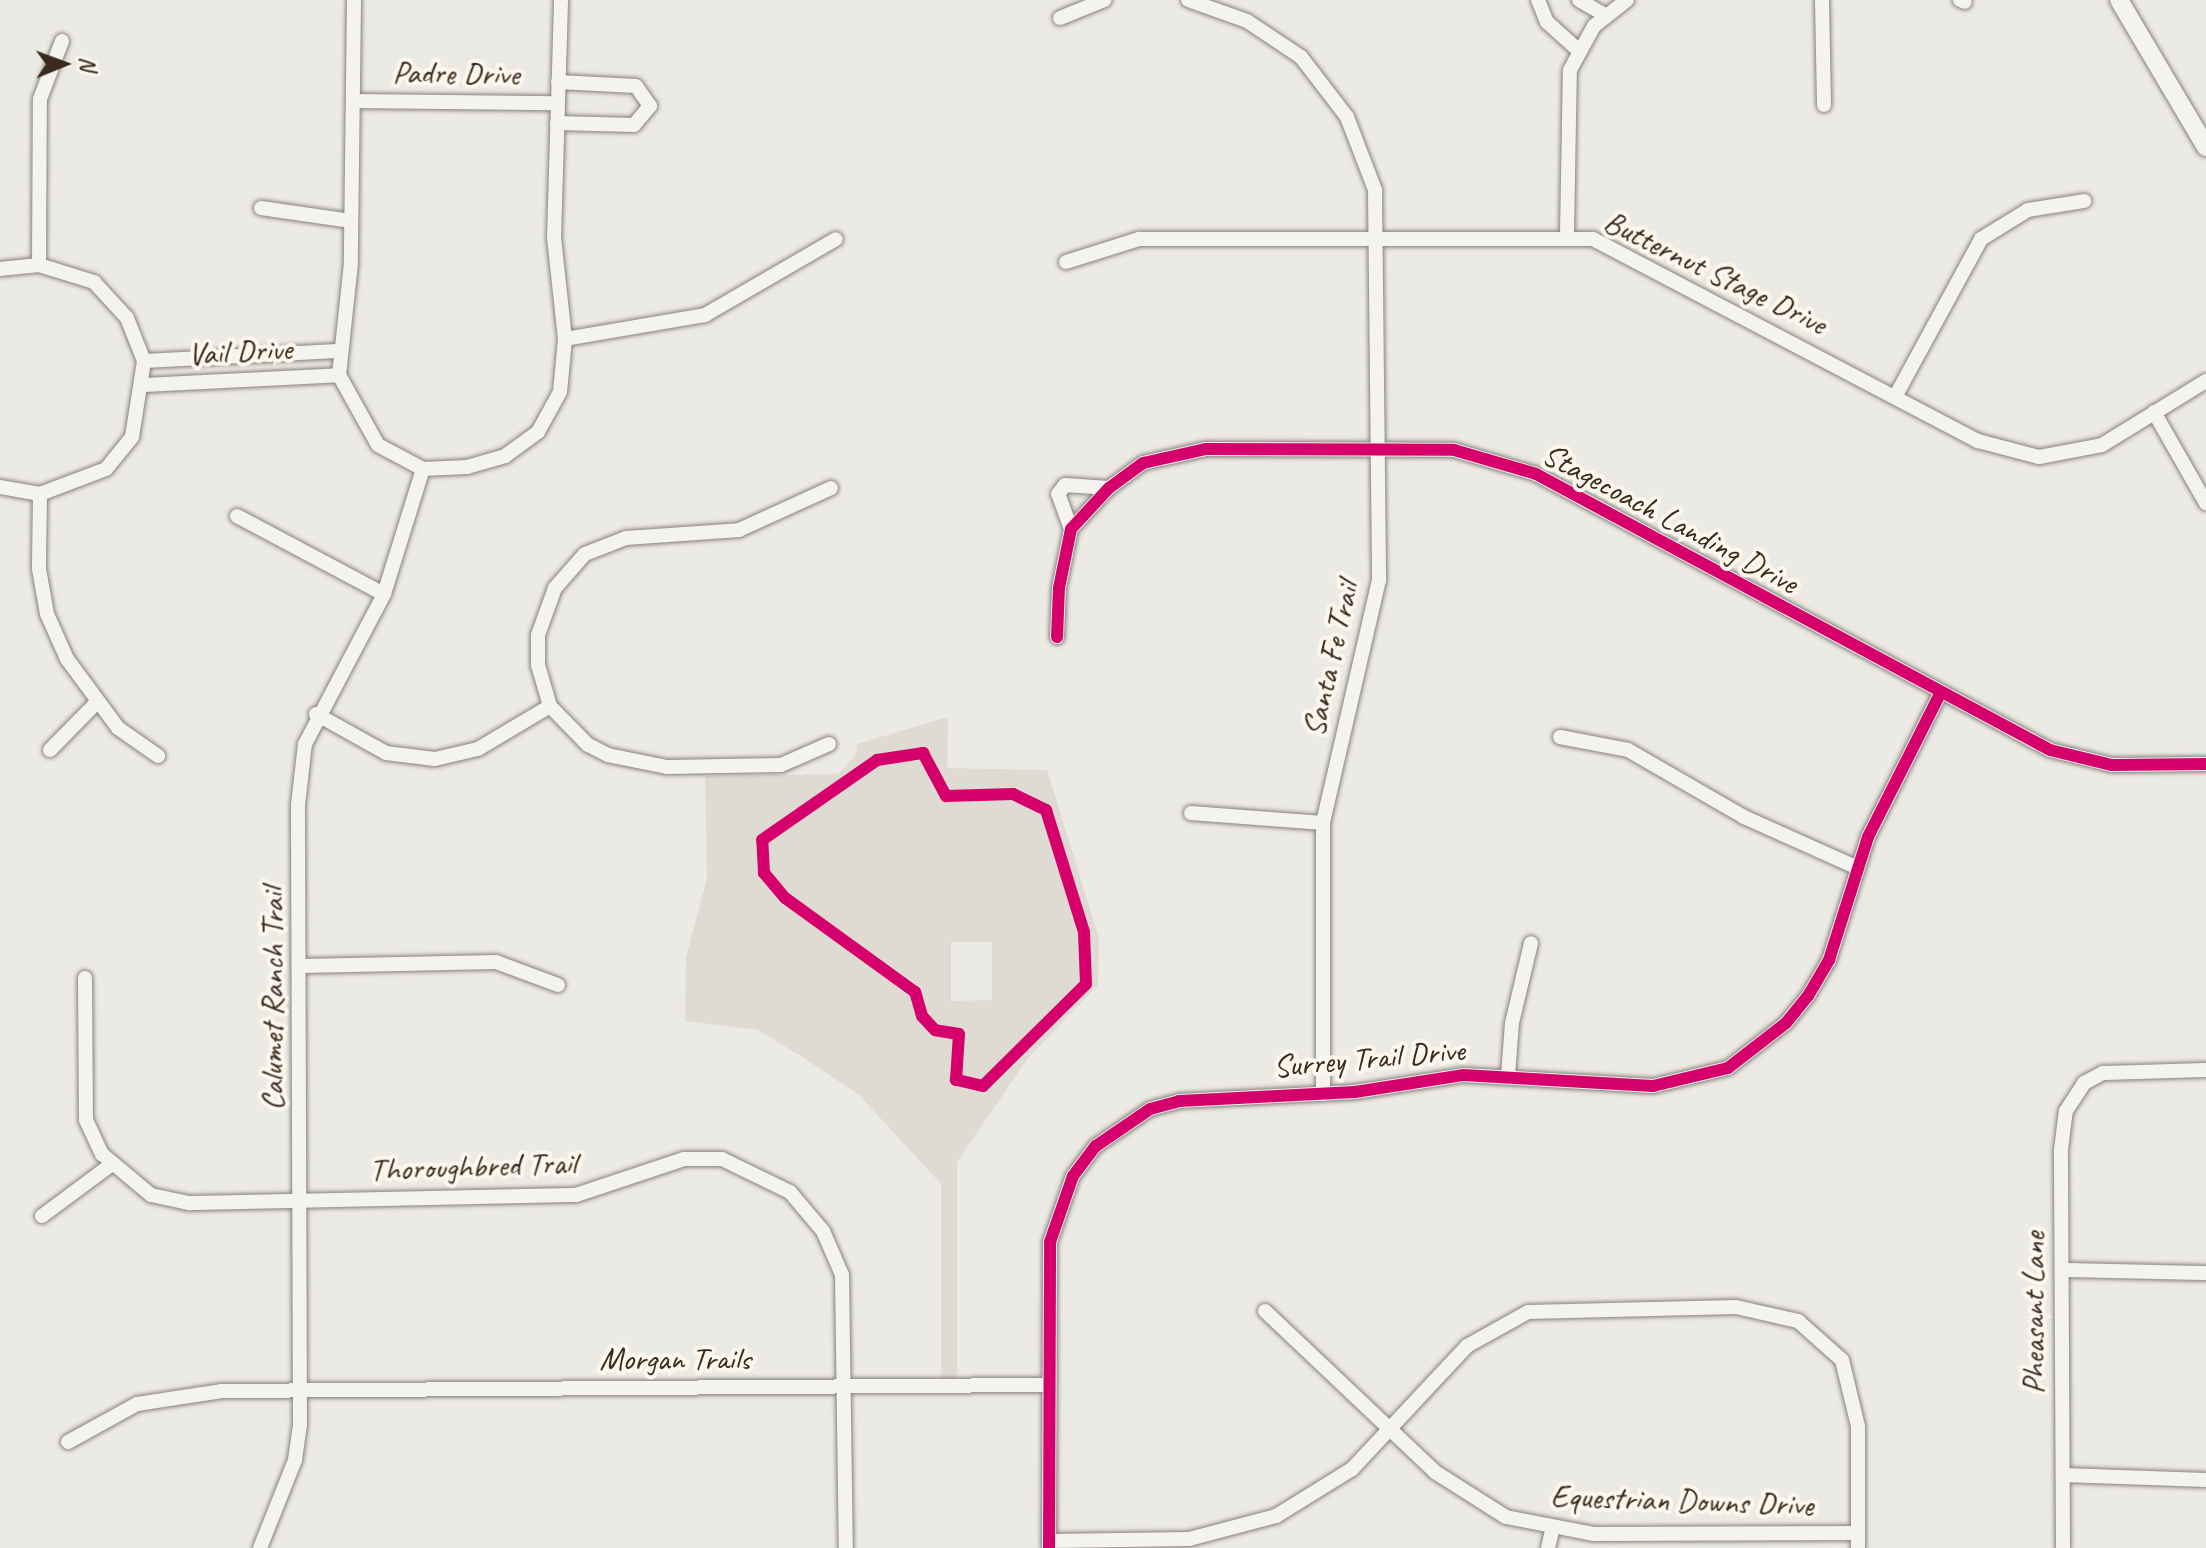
<!DOCTYPE html>
<html>
<head>
<meta charset="utf-8">
<style>
	body { margin:0 }
	#map { position:relative; width:2206px; height:1548px; overflow:hidden; background:#eceae4; font-family:Caveat,sans-serif }
	div>[style] { position:absolute }
	.built>* { inset:0; background:#dfdbd2 }
	.roads { filter:drop-shadow(0 0 2px #86827c) drop-shadow(0 0 2px #86827c) }
	.minor>* { height:14px; margin:-7px; padding:0 7px; transform-origin:7px; border-radius:7px; background:#f4f3ef }
	.secondary>* { height:18px; margin:-9px; padding:0 9px; transform-origin:9px; border-radius:9px; background:#f4f3ef }
	.cycleway>* { height:12px; margin:-6px; padding:0 6px; transform-origin:6px; border-radius:6px; background:#d6006c }
	span { translate:-50% -50%; white-space:nowrap; text-align:center; line-height:1.15; -webkit-text-stroke:8px #fbf7ec; paint-order:stroke }
	.street-label { font-size:32px; color:#3b2a1e }
	.north { position:absolute; left:24px; top:24px; width:80px; height:80px; -webkit-text-stroke:6px #fbf7ec; paint-order:stroke; rotate:89deg; font-size:22px; font-weight:700; line-height:32px; text-align:center; color:#3b2a1e }
	.north::after { content:''; display:block; margin:auto; width:28px; height:36px; background:#3b2a1e; clip-path:polygon(50% 0,100% 100%,50% 72%,0 100%) }
</style>
</head>
<body>
<div id="map">
	<div class="built">
		<i style="clip-path:polygon(evenodd,948px 717px,947px 768px,1047px 770px,1099px 938px,1098px 985px,1028px 1058px,957px 1162px,957px 1385px,941px 1386px,941px 1184px,859px 1095px,804px 1058px,758px 1030px,685px 1021px,686px 958px,707px 878px,705px 776px,838px 774px,856px 755px,857px 744px,948px 717px,951px 942px,992px 942px,992px 1000px,951px 1001px,951px 942px)"></i>
	</div>
	<div class="roads">
		<div class="minor">
			<i style="left:354px;top:0;width:263px;rotate:90.7deg"></i>
			<i style="left:351px;top:263px;width:113px;rotate:96.1deg"></i>
			<i style="left:339px;top:375px;width:80px;rotate:60.9deg"></i>
			<i style="left:378px;top:445px;width:51px;rotate:28.1deg"></i>
			<i style="left:423px;top:469px;width:44px;rotate:-2.6deg"></i>
			<i style="left:467px;top:467px;width:40px;rotate:-16deg"></i>
			<i style="left:505px;top:456px;width:41px;rotate:-36deg"></i>
			<i style="left:538px;top:432px;width:46px;rotate:-61.2deg"></i>
			<i style="left:560px;top:392px;width:53px;rotate:-84.6deg"></i>
			<i style="left:565px;top:339px;width:102px;rotate:-96.2deg"></i>
			<i style="left:554px;top:238px;width:238px;rotate:-88.3deg"></i>
			<i style="left:1188px;top:0;width:63px;rotate:19.6deg"></i>
			<i style="left:1247px;top:21px;width:65px;rotate:33.7deg"></i>
			<i style="left:1301px;top:57px;width:76px;rotate:52.5deg"></i>
			<i style="left:1347px;top:117px;width:78px;rotate:69deg"></i>
			<i style="left:1375px;top:190px;width:390px;rotate:89.4deg"></i>
			<i style="left:1379px;top:580px;width:249px;rotate:103deg"></i>
			<i style="left:1323px;top:823px;width:271px;rotate:90deg"></i>
			<i style="left:1538px;top:0;width:24px;rotate:68deg"></i>
			<i style="left:1547px;top:22px;width:40px;rotate:42deg"></i>
			<i style="left:1579px;top:0;width:30px;rotate:30deg"></i>
			<i style="left:1822px;top:0;width:105px;rotate:88.9deg"></i>
			<i style="left:1960px;top:0;width:5px;rotate:22deg"></i>
			<i style="left:1060px;top:18px;width:48px;rotate:-22.2deg"></i>
			<i style="left:353px;top:101px;width:205px;rotate:0.6deg"></i>
			<i style="left:557px;top:123px;width:77px;rotate:1.5deg"></i>
			<i style="left:634px;top:125px;width:25px;rotate:-50deg"></i>
			<i style="left:650px;top:106px;width:24px;rotate:-125deg"></i>
			<i style="left:636px;top:86px;width:78px;rotate:-177.1deg"></i>
			<i style="left:261px;top:208px;width:91px;rotate:8.2deg"></i>
			<i style="left:1567px;top:235px;width:165px;rotate:-89deg"></i>
			<i style="left:1570px;top:70px;width:50px;rotate:-61.4deg"></i>
			<i style="left:1594px;top:26px;width:42px;rotate:-38.2deg"></i>
			<i style="left:1066px;top:262px;width:77px;rotate:-17.5deg"></i>
			<i style="left:1139px;top:239px;width:454px"></i>
			<i style="left:1593px;top:239px;width:435px;rotate:27.7deg"></i>
			<i style="left:1978px;top:441px;width:63px;rotate:14.7deg"></i>
			<i style="left:2039px;top:457px;width:64px;rotate:-10.8deg"></i>
			<i style="left:2102px;top:445px;width:122px;rotate:-31.6deg"></i>
			<i style="left:39px;top:265px;width:166px;rotate:-89.7deg"></i>
			<i style="left:40px;top:99px;width:62px;rotate:-69.2deg"></i>
			<i style="left:0;top:269px;width:39px;rotate:-6deg"></i>
			<i style="left:39px;top:265px;width:58px;rotate:17.2deg"></i>
			<i style="left:94px;top:282px;width:49px;rotate:47.5deg"></i>
			<i style="left:127px;top:318px;width:46px;rotate:68.4deg"></i>
			<i style="left:144px;top:361px;width:77px;rotate:99deg"></i>
			<i style="left:132px;top:437px;width:41px;rotate:129.1deg"></i>
			<i style="left:106px;top:469px;width:71px;rotate:159.3deg"></i>
			<i style="left:40px;top:494px;width:41px;rotate:-170.1deg"></i>
			<i style="left:565px;top:339px;width:142px;rotate:-9.7deg"></i>
			<i style="left:705px;top:315px;width:151px;rotate:-30.1deg"></i>
			<i style="left:144px;top:361px;width:193px;rotate:-3deg"></i>
			<i style="left:144px;top:385px;width:195px;rotate:-2.9deg"></i>
			<i style="left:1895px;top:397px;width:180px;rotate:-61.4deg"></i>
			<i style="left:1981px;top:239px;width:55px;rotate:-31.7deg"></i>
			<i style="left:2028px;top:210px;width:57px;rotate:-9.1deg"></i>
			<i style="left:2154px;top:412px;width:105px;rotate:60.3deg"></i>
			<i style="left:40px;top:494px;width:75px;rotate:90.8deg"></i>
			<i style="left:39px;top:569px;width:46px;rotate:79.9deg"></i>
			<i style="left:47px;top:614px;width:49px;rotate:66deg"></i>
			<i style="left:67px;top:659px;width:86px;rotate:53.5deg"></i>
			<i style="left:118px;top:728px;width:49px;rotate:35deg"></i>
			<i style="left:237px;top:516px;width:166px;rotate:28deg"></i>
			<i style="left:1071px;top:529px;width:37px;rotate:-110deg"></i>
			<i style="left:1058px;top:494px;width:11px;rotate:-52deg"></i>
			<i style="left:1065px;top:485px;width:44px;rotate:3.9deg"></i>
			<i style="left:1057px;top:637px;width:49px;rotate:-87.7deg"></i>
			<i style="left:1059px;top:588px;width:60px;rotate:-78.5deg"></i>
			<i style="left:1071px;top:529px;width:56px;rotate:-47.2deg"></i>
			<i style="left:1109px;top:488px;width:42px;rotate:-36.3deg"></i>
			<i style="left:1143px;top:463px;width:65px;rotate:-12.5deg"></i>
			<i style="left:1206px;top:449px;width:248px;rotate:0.2deg"></i>
			<i style="left:1454px;top:450px;width:85px;rotate:16.3deg"></i>
			<i style="left:1536px;top:474px;width:583px;rotate:28.23deg"></i>
			<i style="left:2050px;top:750px;width:64px;rotate:13.6deg"></i>
			<i style="left:2112px;top:765px;width:94px;rotate:-0.6deg"></i>
			<i style="left:316px;top:714px;width:80px;rotate:29.1deg"></i>
			<i style="left:386px;top:753px;width:49px;rotate:7deg"></i>
			<i style="left:435px;top:759px;width:44px;rotate:-13.1deg"></i>
			<i style="left:478px;top:749px;width:84px;rotate:-30.8deg"></i>
			<i style="left:1560px;top:737px;width:69px;rotate:10.8deg"></i>
			<i style="left:1628px;top:750px;width:134px;rotate:30deg"></i>
			<i style="left:1744px;top:817px;width:123px;rotate:24.1deg"></i>
			<i style="left:829px;top:744px;width:52px;rotate:156.4deg"></i>
			<i style="left:781px;top:765px;width:114px;rotate:179deg"></i>
			<i style="left:667px;top:767px;width:60px;rotate:-168.5deg"></i>
			<i style="left:608px;top:755px;width:22px;rotate:-153deg"></i>
			<i style="left:588px;top:745px;width:54px;rotate:-134.3deg"></i>
			<i style="left:550px;top:706px;width:43px;rotate:-106.3deg"></i>
			<i style="left:538px;top:665px;width:30px;rotate:-90deg"></i>
			<i style="left:538px;top:635px;width:50px;rotate:-70.1deg"></i>
			<i style="left:555px;top:588px;width:45px;rotate:-48.6deg"></i>
			<i style="left:585px;top:554px;width:44px;rotate:-21.3deg"></i>
			<i style="left:626px;top:538px;width:113px;rotate:-4deg"></i>
			<i style="left:739px;top:530px;width:101px;rotate:-24.5deg"></i>
			<i style="left:50px;top:750px;width:64px;rotate:-45.6deg"></i>
			<i style="left:1191px;top:813px;width:132px;rotate:4.3deg"></i>
			<i style="left:302px;top:966px;width:194px;rotate:-1.2deg"></i>
			<i style="left:496px;top:962px;width:66px;rotate:20.4deg"></i>
			<i style="left:85px;top:978px;width:142px;rotate:89.6deg"></i>
			<i style="left:86px;top:1120px;width:38px;rotate:65deg"></i>
			<i style="left:102px;top:1154px;width:64px;rotate:39.9deg"></i>
			<i style="left:151px;top:1195px;width:40px;rotate:12deg"></i>
			<i style="left:190px;top:1203px;width:386px;rotate:-1.2deg"></i>
			<i style="left:576px;top:1195px;width:114px;rotate:-18.4deg"></i>
			<i style="left:684px;top:1159px;width:38px"></i>
			<i style="left:722px;top:1159px;width:76px;rotate:25.9deg"></i>
			<i style="left:790px;top:1192px;width:51px;rotate:49.8deg"></i>
			<i style="left:823px;top:1231px;width:48px;rotate:66.6deg"></i>
			<i style="left:842px;top:1275px;width:273px;rotate:89.2deg"></i>
			<i style="left:1508px;top:1076px;width:53px;rotate:-85.7deg"></i>
			<i style="left:1512px;top:1023px;width:82px;rotate:-76.6deg"></i>
			<i style="left:42px;top:1216px;width:87px;rotate:-36.6deg"></i>
			<i style="left:2063px;top:1270px;width:143px;rotate:1.2deg"></i>
			<i style="left:1265px;top:1311px;width:234px;rotate:43.4deg"></i>
			<i style="left:1435px;top:1472px;width:84px;rotate:32.4deg"></i>
			<i style="left:1506px;top:1517px;width:90px;rotate:10.9deg"></i>
			<i style="left:1594px;top:1534px;width:264px;rotate:-0.2deg"></i>
			<i style="left:68px;top:1442px;width:79px;rotate:-28.8deg"></i>
			<i style="left:137px;top:1404px;width:86px;rotate:-8.7deg"></i>
			<i style="left:222px;top:1391px;width:827px;rotate:-0.42deg"></i>
			<i style="left:2063px;top:1475px;width:143px;rotate:2deg"></i>
			<i style="left:1049px;top:1541px;width:140px;rotate:-0.8deg"></i>
			<i style="left:1189px;top:1539px;width:90px;rotate:-14.8deg"></i>
			<i style="left:1276px;top:1516px;width:89px;rotate:-31.7deg"></i>
			<i style="left:1352px;top:1469px;width:168px;rotate:-46.9deg"></i>
			<i style="left:1467px;top:1346px;width:70px;rotate:-29.1deg"></i>
			<i style="left:1528px;top:1312px;width:208px;rotate:-1.4deg"></i>
			<i style="left:1736px;top:1307px;width:64px;rotate:12.7deg"></i>
			<i style="left:1798px;top:1321px;width:59px;rotate:41.6deg"></i>
			<i style="left:1842px;top:1360px;width:68px;rotate:76.4deg"></i>
			<i style="left:1858px;top:1426px;width:122px;rotate:90deg"></i>
			<i style="left:260px;top:1548px;width:95px;rotate:-68.3deg"></i>
			<i style="left:295px;top:1460px;width:36px;rotate:-82deg"></i>
			<i style="left:300px;top:1424px;width:619px;rotate:-90.19deg"></i>
			<i style="left:298px;top:805px;width:61px;rotate:-83.5deg"></i>
			<i style="left:305px;top:744px;width:170px;rotate:-62.2deg"></i>
			<i style="left:384px;top:594px;width:131px;rotate:-72.7deg"></i>
			<i style="left:1049px;top:1548px;width:306px;rotate:-89.8deg"></i>
			<i style="left:1050px;top:1242px;width:70px;rotate:-70.8deg"></i>
			<i style="left:1073px;top:1176px;width:38px;rotate:-53deg"></i>
			<i style="left:1096px;top:1146px;width:65px;rotate:-34.4deg"></i>
			<i style="left:1150px;top:1109px;width:30px;rotate:-15deg"></i>
			<i style="left:1179px;top:1101px;width:176px;rotate:-2.9deg"></i>
			<i style="left:1355px;top:1092px;width:109px;rotate:-8.9deg"></i>
			<i style="left:1463px;top:1075px;width:190px;rotate:3.3deg"></i>
			<i style="left:1653px;top:1086px;width:77px;rotate:-13.5deg"></i>
			<i style="left:1728px;top:1068px;width:73px;rotate:-37.8deg"></i>
			<i style="left:1786px;top:1023px;width:35px;rotate:-51deg"></i>
			<i style="left:1808px;top:996px;width:42px;rotate:-59.7deg"></i>
			<i style="left:1829px;top:960px;width:129px;rotate:-72.4deg"></i>
			<i style="left:1868px;top:837px;width:160px;rotate:-63.3deg"></i>
			<i style="left:1548px;top:1548px;width:18px;rotate:-77deg"></i>
			<i style="left:2063px;top:1548px;width:398px;rotate:-90.3deg"></i>
			<i style="left:2061px;top:1150px;width:39px;rotate:-83deg"></i>
			<i style="left:2066px;top:1111px;width:33px;rotate:-57deg"></i>
			<i style="left:2084px;top:1083px;width:21px;rotate:-28deg"></i>
			<i style="left:2103px;top:1073px;width:103px;rotate:-1.7deg"></i>
		</div>
		<div class="secondary">
			<i style="left:2119px;top:0;width:171px;rotate:59.4deg"></i>
		</div>
	</div>
	<div class="cycleway">
		<i style="left:1057px;top:637px;width:49px;rotate:-87.7deg"></i>
		<i style="left:1059px;top:588px;width:60px;rotate:-78.5deg"></i>
		<i style="left:1071px;top:529px;width:56px;rotate:-47.2deg"></i>
		<i style="left:1109px;top:488px;width:42px;rotate:-36.3deg"></i>
		<i style="left:1143px;top:463px;width:65px;rotate:-12.5deg"></i>
		<i style="left:1206px;top:449px;width:248px;rotate:0.2deg"></i>
		<i style="left:1454px;top:450px;width:85px;rotate:16.3deg"></i>
		<i style="left:1536px;top:474px;width:583px;rotate:28.23deg"></i>
		<i style="left:2050px;top:750px;width:64px;rotate:13.6deg"></i>
		<i style="left:2112px;top:765px;width:94px;rotate:-0.6deg"></i>
		<i style="left:923px;top:753px;width:49px;rotate:61.9deg"></i>
		<i style="left:946px;top:796px;width:67px;rotate:-1.7deg"></i>
		<i style="left:1013px;top:794px;width:37px;rotate:26deg"></i>
		<i style="left:1046px;top:810px;width:128px;rotate:72.7deg"></i>
		<i style="left:1084px;top:932px;width:52px;rotate:87.8deg"></i>
		<i style="left:1086px;top:984px;width:145px;rotate:135.3deg"></i>
		<i style="left:983px;top:1086px;width:28px;rotate:-167deg"></i>
		<i style="left:956px;top:1080px;width:46px;rotate:-86.3deg"></i>
		<i style="left:959px;top:1034px;width:24px;rotate:-171deg"></i>
		<i style="left:935px;top:1030px;width:19px;rotate:-133deg"></i>
		<i style="left:922px;top:1016px;width:25px;rotate:-106deg"></i>
		<i style="left:915px;top:992px;width:160px;rotate:-144.1deg"></i>
		<i style="left:785px;top:898px;width:33px;rotate:-130deg"></i>
		<i style="left:764px;top:873px;width:33px;rotate:-93deg"></i>
		<i style="left:762px;top:840px;width:140px;rotate:-34.8deg"></i>
		<i style="left:877px;top:760px;width:47px;rotate:-8.7deg"></i>
		<i style="left:1049px;top:1548px;width:306px;rotate:-89.8deg"></i>
		<i style="left:1050px;top:1242px;width:70px;rotate:-70.8deg"></i>
		<i style="left:1073px;top:1176px;width:38px;rotate:-53deg"></i>
		<i style="left:1096px;top:1146px;width:65px;rotate:-34.4deg"></i>
		<i style="left:1150px;top:1109px;width:30px;rotate:-15deg"></i>
		<i style="left:1179px;top:1101px;width:176px;rotate:-2.9deg"></i>
		<i style="left:1355px;top:1092px;width:109px;rotate:-8.9deg"></i>
		<i style="left:1463px;top:1075px;width:190px;rotate:3.3deg"></i>
		<i style="left:1653px;top:1086px;width:77px;rotate:-13.5deg"></i>
		<i style="left:1728px;top:1068px;width:73px;rotate:-37.8deg"></i>
		<i style="left:1786px;top:1023px;width:35px;rotate:-51deg"></i>
		<i style="left:1808px;top:996px;width:42px;rotate:-59.7deg"></i>
		<i style="left:1829px;top:960px;width:129px;rotate:-72.4deg"></i>
		<i style="left:1868px;top:837px;width:160px;rotate:-63.3deg"></i>
	</div>
	<div class="street-label">
		<span style="left:456px;top:74px;rotate:1deg">Padre Drive</span>
		<span style="left:1715px;top:273px;rotate:26deg">Butternut Stage Drive</span>
		<span style="left:240px;top:352px;rotate:-3deg">Vail Drive</span>
		<span style="left:1670px;top:519px;rotate:28deg">Stagecoach Landing Drive</span>
		<span style="left:1331px;top:659px;rotate:-77deg">Santa Fe Trail</span>
		<span style="left:273px;top:999px;rotate:-90deg">Calumet Ranch Trail</span>
		<span style="left:1369px;top:1059px;rotate:-5deg">Surrey Trail Drive</span>
		<span style="left:473px;top:1167px;rotate:-2deg">Thoroughbred Trail</span>
		<span style="left:2034px;top:1313px;rotate:-90deg">Pheasant Lane</span>
		<span style="left:675px;top:1359px">Morgan Trails</span>
		<span style="left:1682px;top:1501px;rotate:2deg">Equestrian Downs Drive</span>
	</div>
	<div class="north">N</div>
</div>
</body>
</html>
